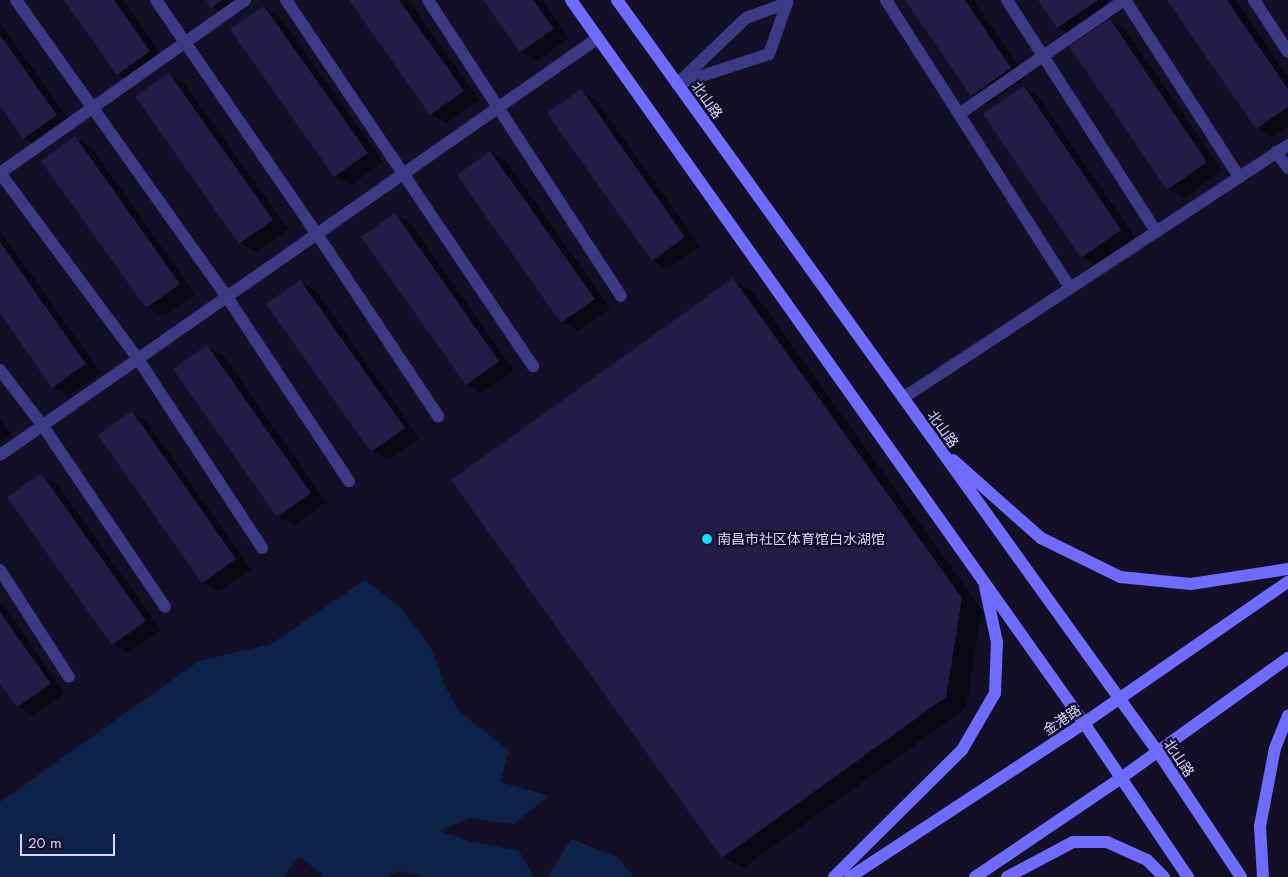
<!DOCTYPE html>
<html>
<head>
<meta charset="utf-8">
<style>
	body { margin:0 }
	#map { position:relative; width:1288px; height:877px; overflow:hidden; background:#130f26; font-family:Jost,"Noto Sans SC",sans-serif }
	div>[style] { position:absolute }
	.water>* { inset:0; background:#0c2248 }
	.shadow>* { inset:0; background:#0007 }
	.building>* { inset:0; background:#241b47 }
	.lane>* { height:12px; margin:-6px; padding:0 6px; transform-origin:6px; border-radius:6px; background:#3d3a85 }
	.street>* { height:12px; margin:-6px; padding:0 6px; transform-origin:6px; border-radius:6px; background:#3d3a85 }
	.secondary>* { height:12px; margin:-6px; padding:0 6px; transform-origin:6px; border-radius:6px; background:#6f6bff }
	.dots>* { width:14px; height:14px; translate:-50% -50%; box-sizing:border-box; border:2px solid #130f26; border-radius:50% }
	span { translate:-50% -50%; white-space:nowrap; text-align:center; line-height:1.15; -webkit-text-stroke:4.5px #130f26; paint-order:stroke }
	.street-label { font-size:14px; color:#d9d4ff }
	.poi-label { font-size:14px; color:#d9d4ff }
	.left { translate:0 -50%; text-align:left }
	.scale { position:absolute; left:20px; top:834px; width:95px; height:22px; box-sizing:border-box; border:2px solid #d9d4ff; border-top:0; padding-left:6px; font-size:15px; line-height:18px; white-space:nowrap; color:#d9d4ff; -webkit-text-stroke:4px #130f26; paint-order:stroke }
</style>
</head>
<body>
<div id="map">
	<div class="water">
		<i style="clip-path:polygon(365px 580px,400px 607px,432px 650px,445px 686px,459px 711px,509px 751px,500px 782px,549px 796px,513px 824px,470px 818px,439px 831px,473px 842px,519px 851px,534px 877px,422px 877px,399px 871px,388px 877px,321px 877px,323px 874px,299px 857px,284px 877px,0 877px,0 802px,199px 661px,271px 644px)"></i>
		<i style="clip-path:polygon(571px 839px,618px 857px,634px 877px,547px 877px)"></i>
	</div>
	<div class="shadow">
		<i style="clip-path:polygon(65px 0,123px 0,165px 60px,133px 83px,117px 74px)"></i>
		<i style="clip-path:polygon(207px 0,250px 0,228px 16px,212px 7px)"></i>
		<i style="clip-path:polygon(351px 0,408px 0,479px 100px,446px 123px,431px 114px)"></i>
		<i style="clip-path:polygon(485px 0,542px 0,569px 38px,537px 61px,521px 52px)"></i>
		<i style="clip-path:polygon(907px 0,973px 0,1026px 77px,987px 104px,971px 95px)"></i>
		<i style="clip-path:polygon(1039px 0,1105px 0,1112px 10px,1073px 36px,1058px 27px)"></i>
		<i style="clip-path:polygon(1169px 0,1236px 0,1288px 77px,1288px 126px,1272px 137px,1257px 128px)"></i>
		<i style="clip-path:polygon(264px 7px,279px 16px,383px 162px,351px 185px,335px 176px)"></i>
		<i style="clip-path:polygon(1110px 20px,1125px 29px,1222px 171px,1184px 198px,1168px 189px)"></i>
		<i style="clip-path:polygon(0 23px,72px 124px,40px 147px,24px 138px,0 104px)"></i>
		<i style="clip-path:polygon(169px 74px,184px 83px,288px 229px,256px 252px,240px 243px)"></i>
		<i style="clip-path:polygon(1024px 88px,1039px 97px,1136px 239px,1097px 266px,1082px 257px)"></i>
		<i style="clip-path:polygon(581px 91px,596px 100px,700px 246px,668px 269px,652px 260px)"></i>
		<i style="clip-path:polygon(75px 138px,91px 147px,195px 294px,163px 316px,147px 307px)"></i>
		<i style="clip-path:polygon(490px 152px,506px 161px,610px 308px,578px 331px,562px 322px)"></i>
		<i style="clip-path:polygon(395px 215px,411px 224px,514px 371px,482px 393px,467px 384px)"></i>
		<i style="clip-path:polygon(0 231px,101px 373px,69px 396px,53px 387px,0 311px)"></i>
		<i style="clip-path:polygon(733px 280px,753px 291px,982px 610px,966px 708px,743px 868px,723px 857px)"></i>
		<i style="clip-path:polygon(300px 282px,316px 291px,419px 438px,388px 460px,372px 451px,268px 305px)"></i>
		<i style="clip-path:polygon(207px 346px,223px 355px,326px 502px,294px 525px,278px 516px)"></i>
		<i style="clip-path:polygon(132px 413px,147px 422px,251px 569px,218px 591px,203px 582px)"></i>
		<i style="clip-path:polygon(0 419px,11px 435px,0 443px)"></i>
		<i style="clip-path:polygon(41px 475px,57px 484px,161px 630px,128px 653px,113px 644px)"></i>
		<i style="clip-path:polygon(0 601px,65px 693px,33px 715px,17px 706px,0 682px)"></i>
	</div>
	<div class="building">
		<i style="clip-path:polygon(64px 0,114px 0,150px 51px,117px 75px)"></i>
		<i style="clip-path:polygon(206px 0,222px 0,211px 8px)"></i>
		<i style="clip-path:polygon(349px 0,399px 0,464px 91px,430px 115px)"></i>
		<i style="clip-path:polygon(483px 0,533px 0,554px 29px,520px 52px)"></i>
		<i style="clip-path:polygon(905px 0,965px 0,1011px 68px,971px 96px)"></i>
		<i style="clip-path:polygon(1038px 0,1098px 0,1057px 28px)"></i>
		<i style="clip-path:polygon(1167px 0,1227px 0,1288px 89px,1288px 107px,1256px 129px)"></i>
		<i style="clip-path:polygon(264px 6px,368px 153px,334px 177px,230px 29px)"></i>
		<i style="clip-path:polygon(1110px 19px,1207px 162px,1167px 190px,1069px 46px)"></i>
		<i style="clip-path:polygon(0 35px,57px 115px,23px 139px,0 106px)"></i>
		<i style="clip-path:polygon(169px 73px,273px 220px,239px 244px,135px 96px)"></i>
		<i style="clip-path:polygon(1024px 86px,1121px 230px,1081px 258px,983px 114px)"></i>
		<i style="clip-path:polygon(581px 89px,685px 237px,652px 261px,547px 113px)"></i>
		<i style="clip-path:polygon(75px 136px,180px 284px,146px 308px,41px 161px)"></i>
		<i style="clip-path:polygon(490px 151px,595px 299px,561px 323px,457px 175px)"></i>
		<i style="clip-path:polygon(395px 213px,499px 361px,466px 385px,361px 237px)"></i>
		<i style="clip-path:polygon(0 242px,86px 364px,52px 388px,0 313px)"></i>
		<i style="clip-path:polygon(733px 278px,962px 598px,946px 697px,722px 858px,451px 480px)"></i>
		<i style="clip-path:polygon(300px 280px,405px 428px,371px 452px,266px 304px)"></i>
		<i style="clip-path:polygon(207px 345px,311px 493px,277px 517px,173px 369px)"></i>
		<i style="clip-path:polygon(132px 411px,236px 559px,202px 583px,98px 435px)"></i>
		<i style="clip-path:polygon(41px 473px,146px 621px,112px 645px,7px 497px)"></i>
		<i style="clip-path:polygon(0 612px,51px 684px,17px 707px,0 684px)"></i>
	</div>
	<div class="lane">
		<i style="left:16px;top:0;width:364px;rotate:54.6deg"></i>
		<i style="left:227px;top:297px;width:221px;rotate:56.5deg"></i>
		<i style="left:156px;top:0;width:284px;rotate:55.5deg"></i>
		<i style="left:317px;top:234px;width:219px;rotate:56.4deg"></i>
		<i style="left:286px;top:0;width:442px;rotate:56deg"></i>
		<i style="left:428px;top:0;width:353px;rotate:56.9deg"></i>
		<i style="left:886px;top:0;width:342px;rotate:57.4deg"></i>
		<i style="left:1007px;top:0;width:275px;rotate:57.2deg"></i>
		<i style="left:1125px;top:0;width:211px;rotate:57.2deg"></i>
		<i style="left:1254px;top:0;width:62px;rotate:56.8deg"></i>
		<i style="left:787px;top:3px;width:54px;rotate:109.4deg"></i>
		<i style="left:769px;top:54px;width:97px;rotate:161.9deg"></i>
		<i style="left:677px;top:84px;width:95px;rotate:-43.7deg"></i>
		<i style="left:746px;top:18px;width:44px;rotate:-20.1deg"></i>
		<i style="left:1276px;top:152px;width:20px;rotate:53deg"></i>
		<i style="left:0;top:173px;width:232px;rotate:53.4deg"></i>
		<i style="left:138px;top:359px;width:226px;rotate:56.7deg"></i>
		<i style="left:0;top:173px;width:300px;rotate:-35.2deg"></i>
		<i style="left:0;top:370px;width:71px;rotate:52.5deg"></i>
		<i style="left:43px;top:426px;width:218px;rotate:56deg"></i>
		<i style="left:903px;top:398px;width:461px;rotate:-33.3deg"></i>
		<i style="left:0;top:455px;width:729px;rotate:-34.89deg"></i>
		<i style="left:0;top:570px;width:127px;rotate:57.2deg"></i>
	</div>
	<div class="street">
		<i style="left:959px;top:114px;width:201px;rotate:-34.6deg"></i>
	</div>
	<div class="secondary">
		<i style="left:571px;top:0;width:887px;rotate:54.64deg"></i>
		<i style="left:1084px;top:723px;width:186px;rotate:56deg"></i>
		<i style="left:617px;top:0;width:926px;rotate:54.27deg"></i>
		<i style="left:1158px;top:752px;width:150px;rotate:56.4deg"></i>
		<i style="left:953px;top:460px;width:118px;rotate:41.6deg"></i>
		<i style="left:1041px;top:538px;width:88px;rotate:26.3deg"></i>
		<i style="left:1120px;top:577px;width:71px;rotate:5.6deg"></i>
		<i style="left:1191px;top:584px;width:98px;rotate:-8.8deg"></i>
		<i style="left:834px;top:877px;width:180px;rotate:-44.8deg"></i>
		<i style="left:962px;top:750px;width:66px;rotate:-59.9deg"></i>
		<i style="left:995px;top:693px;width:51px;rotate:-87.8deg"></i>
		<i style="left:997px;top:642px;width:56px;rotate:-102.3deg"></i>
		<i style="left:850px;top:877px;width:280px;rotate:-33.3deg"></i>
		<i style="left:1084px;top:723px;width:248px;rotate:-34.7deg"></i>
		<i style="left:975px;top:877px;width:176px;rotate:-34.1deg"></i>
		<i style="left:1121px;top:778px;width:206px;rotate:-35.7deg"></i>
		<i style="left:1007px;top:877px;width:75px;rotate:-27.9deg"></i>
		<i style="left:1073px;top:842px;width:34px"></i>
		<i style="left:1107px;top:842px;width:44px;rotate:24.2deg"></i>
		<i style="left:1147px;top:860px;width:24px;rotate:45deg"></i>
		<i style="left:1263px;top:877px;width:51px;rotate:-93.4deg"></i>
		<i style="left:1260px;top:826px;width:79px;rotate:-79.1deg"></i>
		<i style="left:1275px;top:748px;width:35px;rotate:-68deg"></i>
	</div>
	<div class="dots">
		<i style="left:707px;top:539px;background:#00e5ff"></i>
	</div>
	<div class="street-label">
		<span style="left:707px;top:100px;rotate:54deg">北山路</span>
		<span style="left:943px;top:429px;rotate:54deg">北山路</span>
		<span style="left:1062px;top:720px;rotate:-34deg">金港路</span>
		<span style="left:1179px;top:758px;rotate:56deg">北山路</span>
	</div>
	<div class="poi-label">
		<span class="left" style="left:717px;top:539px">南昌市社区体育馆白水湖馆</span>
	</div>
	<div class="scale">20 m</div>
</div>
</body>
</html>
